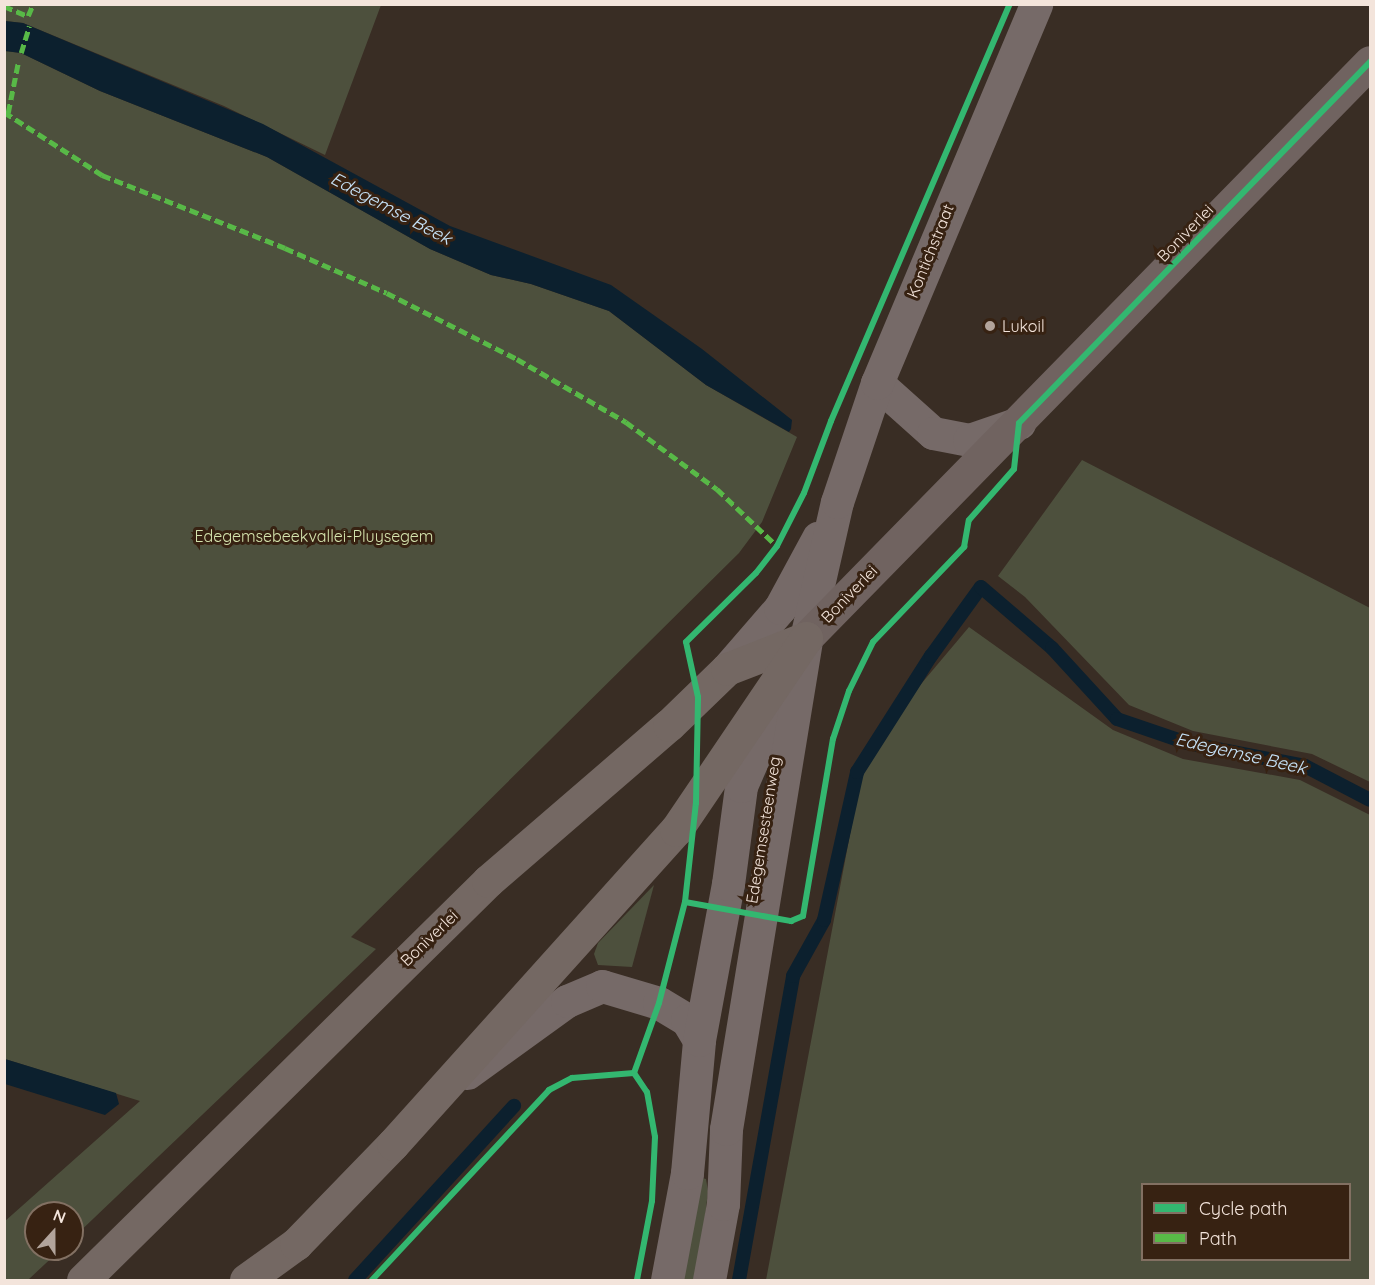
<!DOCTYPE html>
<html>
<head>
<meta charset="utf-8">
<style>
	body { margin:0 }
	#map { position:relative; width:1375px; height:1285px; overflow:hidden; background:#392d24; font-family:Quicksand,sans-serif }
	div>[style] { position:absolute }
	.green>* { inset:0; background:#4d503d }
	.water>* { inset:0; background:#0c202e }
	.stream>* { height:14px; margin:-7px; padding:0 7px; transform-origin:7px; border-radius:7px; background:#0c202e }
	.minor>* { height:33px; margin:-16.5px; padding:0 16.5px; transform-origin:16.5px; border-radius:16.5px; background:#766a68 }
	.secondary>* { height:33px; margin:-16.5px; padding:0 16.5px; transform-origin:16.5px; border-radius:16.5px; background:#706360 }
	.trunk>* { height:33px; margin:-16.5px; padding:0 16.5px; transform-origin:16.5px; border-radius:16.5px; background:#746863 }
	.quiet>* { height:4.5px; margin-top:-2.25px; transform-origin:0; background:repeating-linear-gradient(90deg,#58b947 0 9px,transparent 0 13.5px) }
	.cycleway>* { height:6px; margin:-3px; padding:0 3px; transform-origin:3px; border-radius:3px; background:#33b770 }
	.dots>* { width:16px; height:16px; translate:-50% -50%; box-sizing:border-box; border:3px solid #372212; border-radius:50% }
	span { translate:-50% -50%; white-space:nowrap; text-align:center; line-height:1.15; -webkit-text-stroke:6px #372212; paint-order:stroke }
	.street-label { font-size:16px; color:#f3e4db }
	.poi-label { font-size:16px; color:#f3e4db }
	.left { translate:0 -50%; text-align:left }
	.park-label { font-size:16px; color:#d5e4ae }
	.water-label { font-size:18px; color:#c6e3f9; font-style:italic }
	.frame { position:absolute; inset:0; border:6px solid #f3e4db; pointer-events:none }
	.legend { position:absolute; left:1141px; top:1183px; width:210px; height:78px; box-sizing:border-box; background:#372212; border:2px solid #827062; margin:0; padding:8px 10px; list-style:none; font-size:18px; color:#f3e4db }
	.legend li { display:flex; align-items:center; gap:12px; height:30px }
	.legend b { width:30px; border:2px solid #827062 }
	.north { position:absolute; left:24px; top:1201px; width:60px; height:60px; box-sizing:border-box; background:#372212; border:2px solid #827062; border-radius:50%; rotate:21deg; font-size:16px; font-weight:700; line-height:24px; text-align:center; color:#f3e4db }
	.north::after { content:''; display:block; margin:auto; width:21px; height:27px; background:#b2a49b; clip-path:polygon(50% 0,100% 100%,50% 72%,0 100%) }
</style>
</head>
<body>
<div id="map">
	<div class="green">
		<i style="clip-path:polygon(5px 4px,381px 5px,325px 155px,224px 106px,23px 23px,5px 21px)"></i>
		<i style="clip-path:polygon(5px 51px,21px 53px,100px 91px,267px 157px,430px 249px,491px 275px,531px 284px,609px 311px,706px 385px,797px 437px,762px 522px,739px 553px,351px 937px,376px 949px,72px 1239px,72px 1213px,36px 1213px,36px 1249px,61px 1249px,28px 1280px,5px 1280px,4px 1222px,140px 1101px,5px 1059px)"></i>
		<i style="clip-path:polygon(1082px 460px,1370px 608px,1370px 782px,1312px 754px,1193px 731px,1129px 705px,1025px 597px,998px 576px)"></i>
		<i style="clip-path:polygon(evenodd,969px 627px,1113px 730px,1183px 759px,1300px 780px,1370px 815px,1370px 1280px,766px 1280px,861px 776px,900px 709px,969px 627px,1350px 1184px,1350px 1260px,1142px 1260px,1142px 1184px,1350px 1184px)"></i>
		<i style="clip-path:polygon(654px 885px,632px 967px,598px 965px,594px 954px,598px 943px)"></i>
		<i style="clip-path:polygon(695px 1176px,706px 1179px,708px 1191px,698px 1280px,677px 1280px)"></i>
	</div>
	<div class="water">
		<i style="clip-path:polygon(5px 21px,23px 23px,263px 124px,450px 226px,611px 285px,702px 349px,792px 420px,791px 429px,789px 432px,706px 385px,609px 311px,531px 284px,491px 275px,430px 249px,267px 157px,100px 91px,21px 53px,5px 51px)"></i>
		<i style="clip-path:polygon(5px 1059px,116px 1093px,119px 1104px,105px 1115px,5px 1084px)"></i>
	</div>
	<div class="stream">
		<i style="left:355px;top:1280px;width:236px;rotate:-47.6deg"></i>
		<i style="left:739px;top:1280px;width:309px;rotate:-79.9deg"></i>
		<i style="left:793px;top:976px;width:64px;rotate:-61deg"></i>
		<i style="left:824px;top:920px;width:152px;rotate:-77.4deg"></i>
		<i style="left:857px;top:772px;width:138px;rotate:-57.5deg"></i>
		<i style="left:931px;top:656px;width:85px;rotate:-54.1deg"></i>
		<i style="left:981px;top:587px;width:94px;rotate:40.7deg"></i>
		<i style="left:1052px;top:648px;width:96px;rotate:47.5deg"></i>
		<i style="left:1117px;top:719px;width:74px;rotate:18.9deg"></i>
		<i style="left:1187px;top:743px;width:120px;rotate:11deg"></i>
		<i style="left:1305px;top:766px;width:73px;rotate:27.6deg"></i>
	</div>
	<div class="minor">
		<i style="left:877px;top:383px;width:75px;rotate:41.8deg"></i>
		<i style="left:933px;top:433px;width:37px;rotate:11deg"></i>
		<i style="left:969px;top:440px;width:53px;rotate:-18.8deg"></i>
		<i style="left:727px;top:669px;width:81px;rotate:-49deg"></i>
		<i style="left:780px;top:608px;width:80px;rotate:-61.5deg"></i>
		<i style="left:467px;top:1073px;width:123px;rotate:-35.8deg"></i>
		<i style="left:567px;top:1001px;width:38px;rotate:-23deg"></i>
		<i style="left:602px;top:986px;width:59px;rotate:16.6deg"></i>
		<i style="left:659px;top:1003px;width:33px;rotate:31deg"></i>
		<i style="left:687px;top:1020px;width:23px;rotate:59deg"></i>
		<i style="left:667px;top:1280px;width:109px;rotate:-79.4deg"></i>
		<i style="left:687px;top:1173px;width:134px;rotate:-84.8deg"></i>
		<i style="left:699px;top:1040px;width:159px;rotate:-79.5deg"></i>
		<i style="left:728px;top:884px;width:99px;rotate:-82.4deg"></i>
		<i style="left:741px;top:786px;width:117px;rotate:-66.3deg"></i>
		<i style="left:709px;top:1280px;width:77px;rotate:-79.6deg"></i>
		<i style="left:723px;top:1204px;width:75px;rotate:-87.7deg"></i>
		<i style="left:726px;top:1129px;width:497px;rotate:-80.7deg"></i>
		<i style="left:806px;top:638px;width:139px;rotate:-77.2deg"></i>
		<i style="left:837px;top:502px;width:126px;rotate:-71.4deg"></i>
		<i style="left:877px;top:383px;width:411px;rotate:-67.2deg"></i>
	</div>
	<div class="secondary">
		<i style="left:806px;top:638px;width:806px;rotate:-45.6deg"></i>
	</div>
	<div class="trunk">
		<i style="left:83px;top:1280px;width:569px;rotate:-44.57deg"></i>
		<i style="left:488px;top:881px;width:239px;rotate:-40.8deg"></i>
		<i style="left:669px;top:725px;width:81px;rotate:-44deg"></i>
		<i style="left:727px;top:669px;width:85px;rotate:-21.4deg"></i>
		<i style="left:246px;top:1280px;width:62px;rotate:-35.8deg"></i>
		<i style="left:296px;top:1244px;width:139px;rotate:-45.9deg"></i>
		<i style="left:393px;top:1144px;width:423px;rotate:-48deg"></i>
		<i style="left:676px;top:830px;width:232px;rotate:-55.9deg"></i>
	</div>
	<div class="quiet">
		<i style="left:4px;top:6px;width:26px;rotate:23deg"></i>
		<i style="left:28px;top:16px;width:13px;rotate:-67deg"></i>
		<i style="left:21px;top:53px;width:28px;rotate:-73deg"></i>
		<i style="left:4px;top:112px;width:117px;rotate:32.7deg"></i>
		<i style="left:102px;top:175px;width:197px;rotate:21.7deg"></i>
		<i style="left:285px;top:248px;width:111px;rotate:23.8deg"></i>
		<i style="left:387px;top:293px;width:146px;rotate:26.9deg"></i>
		<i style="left:517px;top:359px;width:126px;rotate:30deg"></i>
		<i style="left:626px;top:422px;width:113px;rotate:36.4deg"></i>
		<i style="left:717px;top:489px;width:83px;rotate:43.5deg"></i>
		<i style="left:8px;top:113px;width:51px;rotate:-78.7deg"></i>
	</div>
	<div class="cycleway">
		<i style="left:685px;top:902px;width:108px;rotate:10.2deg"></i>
		<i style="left:791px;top:921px;width:13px;rotate:-23deg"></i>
		<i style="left:803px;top:916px;width:180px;rotate:-80.4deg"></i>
		<i style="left:833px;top:739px;width:51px;rotate:-71.6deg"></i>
		<i style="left:849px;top:691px;width:55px;rotate:-63.9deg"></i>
		<i style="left:873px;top:642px;width:132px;rotate:-46.2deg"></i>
		<i style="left:964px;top:547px;width:27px;rotate:-80deg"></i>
		<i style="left:969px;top:520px;width:68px;rotate:-48.6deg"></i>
		<i style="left:1014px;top:469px;width:46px;rotate:-83.8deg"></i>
		<i style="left:1019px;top:423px;width:504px;rotate:-45.8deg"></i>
		<i style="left:634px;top:1073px;width:23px;rotate:56deg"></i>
		<i style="left:647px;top:1092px;width:46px;rotate:79.9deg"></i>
		<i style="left:655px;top:1137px;width:64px;rotate:92.7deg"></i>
		<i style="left:652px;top:1201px;width:80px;rotate:100.8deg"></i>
		<i style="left:372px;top:1280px;width:260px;rotate:-47deg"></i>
		<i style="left:549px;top:1090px;width:26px;rotate:-28deg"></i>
		<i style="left:572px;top:1078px;width:62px;rotate:-4.6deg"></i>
		<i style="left:634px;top:1073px;width:74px;rotate:-70.3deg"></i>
		<i style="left:659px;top:1003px;width:104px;rotate:-75.6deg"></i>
		<i style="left:685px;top:902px;width:100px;rotate:-83.7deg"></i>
		<i style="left:696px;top:803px;width:106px;rotate:-88.9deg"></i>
		<i style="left:698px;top:697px;width:56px;rotate:-102.3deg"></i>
		<i style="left:686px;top:642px;width:98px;rotate:-44.6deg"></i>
		<i style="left:756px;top:573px;width:34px;rotate:-52deg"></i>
		<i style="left:777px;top:546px;width:59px;rotate:-63deg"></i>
		<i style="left:804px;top:493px;width:77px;rotate:-69.4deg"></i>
		<i style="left:831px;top:421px;width:454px;rotate:-66.8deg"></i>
	</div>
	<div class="dots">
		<i style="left:990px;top:326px;background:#b2a49b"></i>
	</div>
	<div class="street-label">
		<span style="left:1185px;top:233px;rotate:-46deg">Boniverlei</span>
		<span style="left:930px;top:251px;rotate:-68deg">Kontichstraat</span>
		<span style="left:849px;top:594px;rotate:-46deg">Boniverlei</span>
		<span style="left:763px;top:830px;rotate:-81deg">Edegemsesteenweg</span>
		<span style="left:429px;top:938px;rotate:-44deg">Boniverlei</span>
	</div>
	<div class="poi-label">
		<span class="left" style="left:1002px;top:326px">Lukoil</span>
	</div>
	<div class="park-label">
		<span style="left:314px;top:536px">Edegemsebeekvallei-Pluysegem</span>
	</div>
	<div class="water-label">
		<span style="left:391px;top:209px;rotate:28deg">Edegemse Beek</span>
		<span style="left:1241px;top:754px;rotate:13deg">Edegemse Beek</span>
	</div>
	<div class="frame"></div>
	<ul class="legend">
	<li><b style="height:8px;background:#33b770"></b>Cycle path</li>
	<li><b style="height:8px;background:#58b947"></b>Path</li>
	</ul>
	<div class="north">N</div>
</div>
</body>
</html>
